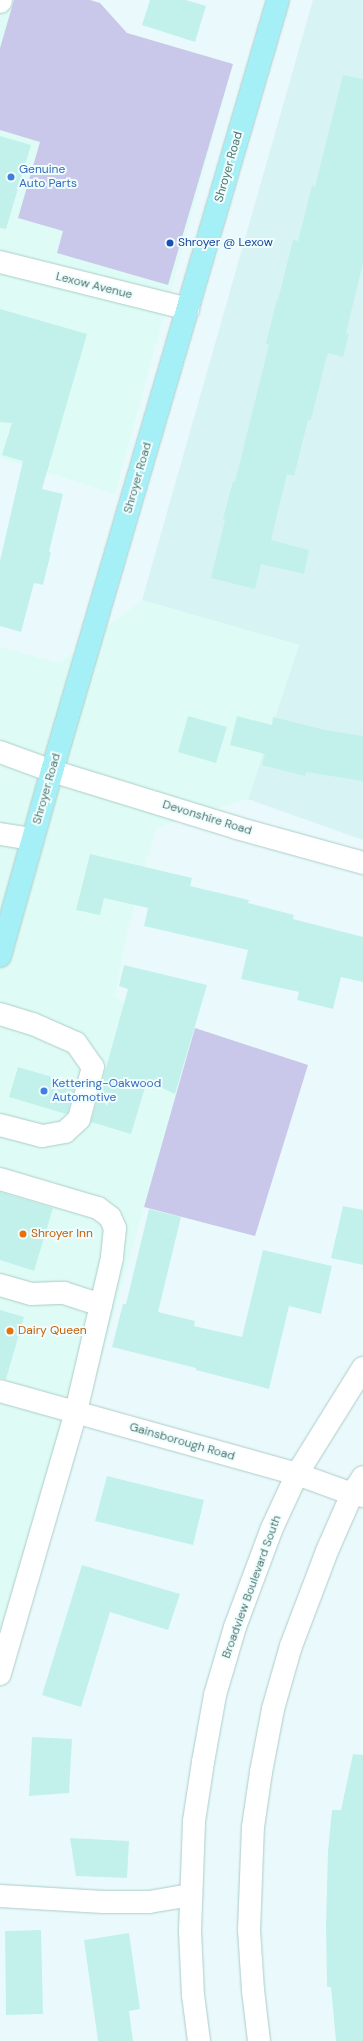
<!DOCTYPE html>
<html>
<head>
<meta charset="utf-8">
<style>
	body { margin:0 }
	#map { position:relative; width:363px; height:2041px; overflow:hidden; background:#eafafc; font-family:"DM Sans",sans-serif }
	div>[style] { position:absolute }
	.residential>* { inset:0; background:#d8f3f3 }
	.commercial>* { inset:0; background:#defcf5 }
	.green>* { inset:0; background:#cac8ea }
	.building>* { inset:0; background:#c2f1eb }
	.roads { filter:drop-shadow(0 0 1px #adccc9) drop-shadow(0 0 1px #adccc9) }
	.minor>* { height:22px; margin:-11px; padding:0 11px; transform-origin:11px; border-radius:11px; background:#fff }
	.major>* { height:22px; margin:-11px; padding:0 11px; transform-origin:11px; border-radius:11px; background:#a5eff7 }
	.dots>* { width:11px; height:11px; translate:-50% -50%; box-sizing:border-box; border:2px solid #f0fdfe; border-radius:50% }
	span { translate:-50% -50%; white-space:nowrap; text-align:center; line-height:1.15; -webkit-text-stroke:4px #f0fdfe; paint-order:stroke }
	.street-label { font-size:12px; color:#4d766f }
	.shop-label { font-size:12px; color:#366cbe }
	.left { translate:0 -50%; text-align:left }
	.transit-label { font-size:12px; color:#164399 }
	.food-label { font-size:12px; color:#c56008 }
</style>
</head>
<body>
<div id="map">
	<div class="residential">
		<i style="clip-path:polygon(313px 0,363px 0,363px 840px,248px 799px,299px 645px,142px 600px)"></i>
	</div>
	<div class="commercial">
		<i style="clip-path:polygon(0 0,90px 0,100px 3px,127px 33px,233px 64px,115px 494px,0 458px)"></i>
		<i style="clip-path:polygon(142px 600px,299px 645px,248px 799px,156px 828px,127px 933px,115px 996px,123px 1002px,195px 1028px,308px 1065px,255px 1236px,144px 1207px,98px 1371px,0 1640px,0 647px,60px 663px)"></i>
	</div>
	<div class="green">
		<i style="clip-path:polygon(14px 0,90px 0,100px 3px,127px 33px,233px 64px,168px 285px,57px 253px,63px 231px,18px 218px,40px 142px,0 130px,0 48px)"></i>
		<i style="clip-path:polygon(195px 1028px,308px 1065px,255px 1236px,144px 1207px)"></i>
	</div>
	<div class="building">
		<i style="clip-path:polygon(150px 0,186px 0,206px 6px,195px 42px,142px 25px)"></i>
		<i style="clip-path:polygon(343px 75px,363px 79px,363px 263px,346px 333px,349px 334px,343px 357px,328px 353px,326px 359px,311px 420px,308px 420px,294px 476px,287px 474px,271px 540px,309px 550px,304px 574px,261px 564px,255px 589px,211px 578px,225px 520px,223px 519px,233px 481px,235px 482px,269px 345px,266px 344px,277px 299px,278px 300px,293px 240px,298px 241px,312px 186px,315px 187px)"></i>
		<i style="clip-path:polygon(0 136px,31px 145px,6px 229px,0 228px)"></i>
		<i style="clip-path:polygon(0 309px,87px 334px,42px 489px,63px 494px,49px 552px,51px 552px,43px 585px,34px 583px,21px 632px,0 626px,0 561px,23px 461px,2px 455px,12px 423px,0 422px)"></i>
		<i style="clip-path:polygon(188px 716px,227px 727px,216px 763px,178px 752px)"></i>
		<i style="clip-path:polygon(237px 716px,272px 725px,273px 717px,325px 730px,363px 736px,363px 781px,306px 772px,305px 776px,262px 765px,265px 754px,230px 745px)"></i>
		<i style="clip-path:polygon(90px 854px,192px 878px,190px 886px,249px 900px,248px 903px,294px 915px,293px 919px,363px 937px,363px 982px,341px 977px,333px 1009px,297px 1000px,299px 992px,241px 979px,248px 950px,144px 926px,148px 908px,104px 898px,100px 915px,76px 910px)"></i>
		<i style="clip-path:polygon(124px 965px,207px 985px,175px 1094px,147px 1081px,131px 1134px,91px 1122px,128px 989px,119px 986px)"></i>
		<i style="clip-path:polygon(18px 1067px,76px 1084px,68px 1112px,66px 1114px,9px 1097px)"></i>
		<i style="clip-path:polygon(0 1192px,53px 1208px,34px 1271px,0 1260px)"></i>
		<i style="clip-path:polygon(343px 1206px,363px 1210px,363px 1265px,331px 1258px)"></i>
		<i style="clip-path:polygon(149px 1209px,181px 1217px,158px 1312px,195px 1321px,194px 1326px,242px 1337px,263px 1250px,332px 1266px,321px 1314px,289px 1306px,269px 1389px,196px 1370px,196px 1368px,112px 1347px,123px 1304px,126px 1304px)"></i>
		<i style="clip-path:polygon(0 1310px,24px 1317px,6px 1379px,0 1378px)"></i>
		<i style="clip-path:polygon(107px 1476px,204px 1500px,193px 1545px,95px 1521px)"></i>
		<i style="clip-path:polygon(82px 1565px,180px 1594px,168px 1630px,110px 1612px,81px 1707px,42px 1695px)"></i>
		<i style="clip-path:polygon(32px 1737px,72px 1739px,69px 1793px,29px 1796px)"></i>
		<i style="clip-path:polygon(353px 1754px,363px 1755px,363px 2041px,336px 2041px,331px 1987px,327px 1987px,326px 1924px,328px 1851px,332px 1810px,341px 1810px)"></i>
		<i style="clip-path:polygon(70px 1838px,129px 1841px,127px 1878px,76px 1876px)"></i>
		<i style="clip-path:polygon(41px 1930px,43px 2014px,6px 2015px,5px 1931px)"></i>
		<i style="clip-path:polygon(129px 1933px,140px 2009px,129px 2011px,133px 2041px,98px 2041px,84px 1940px)"></i>
	</div>
	<div class="roads">
		<div class="minor">
			<i style="left:0;top:2px;width:2px;rotate:-63deg"></i>
			<i style="left:0;top:262px;width:194px;rotate:14deg"></i>
			<i style="left:0;top:752px;width:55px;rotate:20.1deg"></i>
			<i style="left:52px;top:771px;width:194px;rotate:17.1deg"></i>
			<i style="left:237px;top:828px;width:131px;rotate:15.5deg"></i>
			<i style="left:0;top:834px;width:33px;rotate:9deg"></i>
			<i style="left:0;top:1014px;width:34px;rotate:17deg"></i>
			<i style="left:33px;top:1024px;width:47px;rotate:23.8deg"></i>
			<i style="left:76px;top:1043px;width:29px;rotate:55deg"></i>
			<i style="left:93px;top:1067px;width:54px;rotate:105.1deg"></i>
			<i style="left:79px;top:1119px;width:19px;rotate:137deg"></i>
			<i style="left:65px;top:1132px;width:23px;rotate:170deg"></i>
			<i style="left:42px;top:1136px;width:43px;rotate:-165.3deg"></i>
			<i style="left:0;top:1179px;width:102px;rotate:16.5deg"></i>
			<i style="left:98px;top:1208px;width:15px;rotate:37deg"></i>
			<i style="left:110px;top:1217px;width:12px;rotate:66deg"></i>
			<i style="left:115px;top:1228px;width:30px;rotate:96deg"></i>
			<i style="left:112px;top:1258px;width:158px;rotate:103.2deg"></i>
			<i style="left:76px;top:1412px;width:273px;rotate:106.2deg"></i>
			<i style="left:0;top:1285px;width:32px;rotate:16deg"></i>
			<i style="left:31px;top:1294px;width:33px;rotate:-2deg"></i>
			<i style="left:64px;top:1293px;width:39px;rotate:18deg"></i>
			<i style="left:0;top:1391px;width:308px;rotate:15.6deg"></i>
			<i style="left:297px;top:1474px;width:59px;rotate:20deg"></i>
			<i style="left:352px;top:1494px;width:11px;rotate:10deg"></i>
			<i style="left:0;top:1896px;width:103px;rotate:3.3deg"></i>
			<i style="left:103px;top:1902px;width:46px"></i>
			<i style="left:149px;top:1902px;width:43px;rotate:-9.5deg"></i>
			<i style="left:199px;top:2041px;width:46px;rotate:-97.4deg"></i>
			<i style="left:193px;top:1995px;width:64px;rotate:-92.7deg"></i>
			<i style="left:190px;top:1931px;width:110px;rotate:-87.9deg"></i>
			<i style="left:194px;top:1821px;width:60px;rotate:-81.3deg"></i>
			<i style="left:203px;top:1762px;width:68px;rotate:-79.8deg"></i>
			<i style="left:215px;top:1695px;width:71px;rotate:-73.6deg"></i>
			<i style="left:235px;top:1627px;width:106px;rotate:-69.5deg"></i>
			<i style="left:272px;top:1528px;width:60px;rotate:-65.2deg"></i>
			<i style="left:297px;top:1474px;width:125px;rotate:-58.1deg"></i>
			<i style="left:259px;top:2041px;width:51px;rotate:-96.7deg"></i>
			<i style="left:253px;top:1990px;width:60px;rotate:-93.8deg"></i>
			<i style="left:249px;top:1930px;width:103px;rotate:-87.8deg"></i>
			<i style="left:253px;top:1827px;width:56px;rotate:-81.7deg"></i>
			<i style="left:261px;top:1772px;width:64px;rotate:-79.2deg"></i>
			<i style="left:273px;top:1709px;width:66px;rotate:-74.1deg"></i>
			<i style="left:291px;top:1646px;width:102px;rotate:-69.2deg"></i>
			<i style="left:327px;top:1551px;width:62px;rotate:-66.3deg"></i>
			<i style="left:352px;top:1494px;width:20px;rotate:-57deg"></i>
		</div>
		<div class="major">
			<i style="left:0;top:956px;width:192px;rotate:-74.3deg"></i>
			<i style="left:52px;top:771px;width:803px;rotate:-73.66deg"></i>
		</div>
	</div>
	<div class="dots">
		<i style="left:11px;top:177px;background:#3f7fe0"></i>
		<i style="left:170px;top:243px;background:#1a4fb4"></i>
		<i style="left:44px;top:1091px;background:#3f7fe0"></i>
		<i style="left:23px;top:1234px;background:#e8710a"></i>
		<i style="left:10px;top:1331px;background:#e8710a"></i>
	</div>
	<div class="street-label">
		<span style="left:229px;top:167px;rotate:-74deg">Shroyer Road</span>
		<span style="left:94px;top:286px;rotate:14deg">Lexow Avenue</span>
		<span style="left:138px;top:478px;rotate:-74deg">Shroyer Road</span>
		<span style="left:47px;top:789px;rotate:-74deg">Shroyer Road</span>
		<span style="left:207px;top:818px;rotate:17deg">Devonshire Road</span>
		<span style="left:182px;top:1442px;rotate:16deg">Gainsborough Road</span>
		<span style="left:252px;top:1587px;rotate:-70deg">Broadview Boulevard South</span>
	</div>
	<div class="shop-label">
		<span class="left" style="left:19px;top:177px">Genuine<br>Auto Parts</span>
		<span class="left" style="left:52px;top:1091px">Kettering-Oakwood<br>Automotive</span>
	</div>
	<div class="transit-label">
		<span class="left" style="left:178px;top:243px">Shroyer @ Lexow</span>
	</div>
	<div class="food-label">
		<span class="left" style="left:31px;top:1234px">Shroyer Inn</span>
		<span class="left" style="left:18px;top:1331px">Dairy Queen</span>
	</div>
</div>
</body>
</html>
